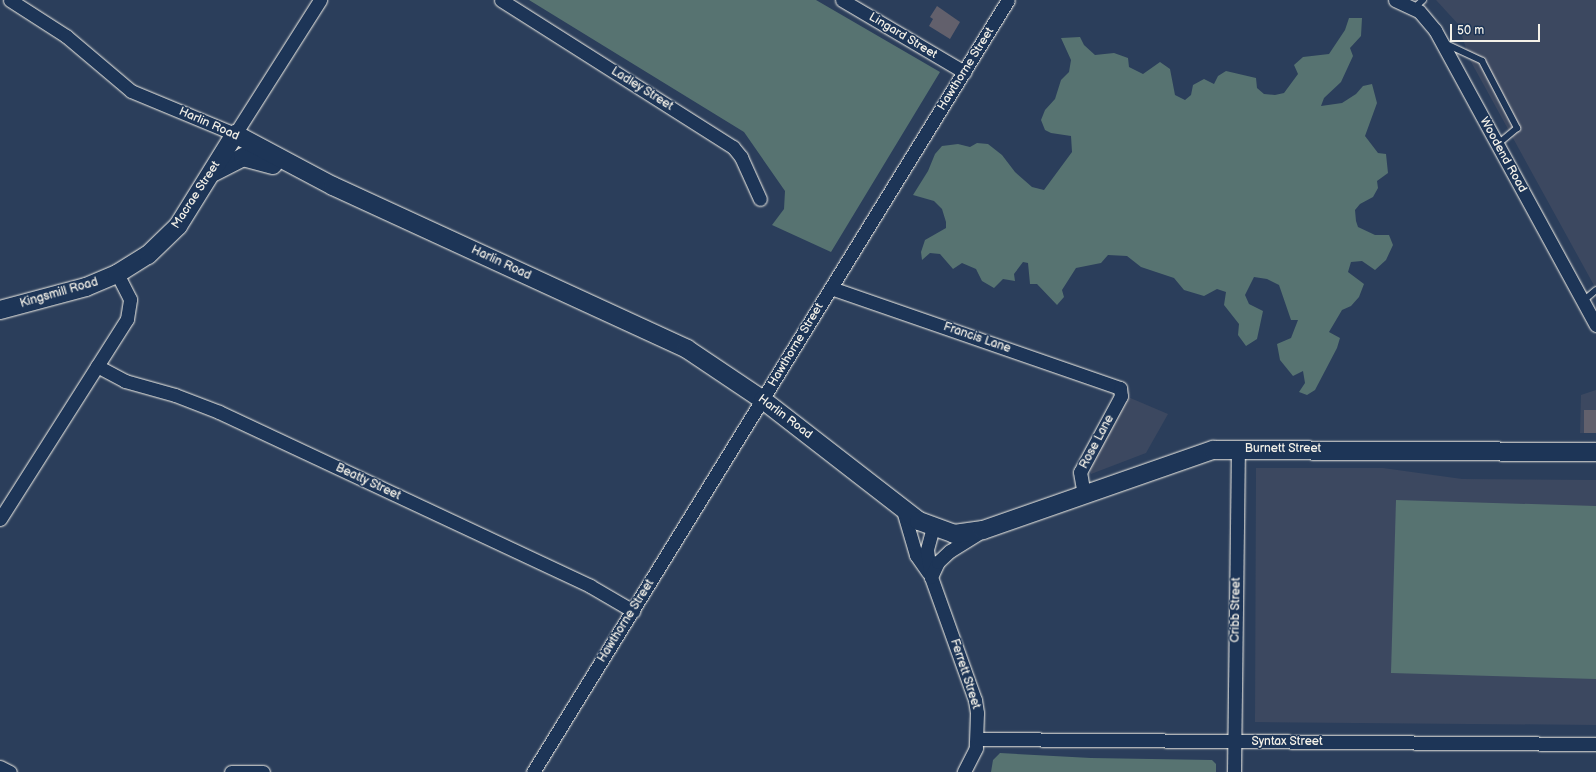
<!DOCTYPE html>
<html>
<head>
<meta charset="utf-8">
<style>
	body { margin:0 }
	#map { position:relative; width:1596px; height:772px; overflow:hidden; background:#2b3e5b; font-family:"Balsamiq Sans",sans-serif }
	div>[style] { position:absolute }
	.built>* { inset:0; background:#3c4860 }
	.green>* { inset:0; background:#577371 }
	.building>* { inset:0; background:#62606c }
	.roads { filter:drop-shadow(0 0 1px #f4f1e8) drop-shadow(0 0 1px #f4f1e8) }
	.service>* { height:6px; margin:-3px; padding:0 3px; transform-origin:3px; border-radius:3px; background:#1d3557 }
	.minor>* { height:13px; margin:-6.5px; padding:0 6.5px; transform-origin:6.5px; border-radius:6.5px; background:#1d3557 }
	.secondary>* { height:18px; margin:-9px; padding:0 9px; transform-origin:9px; border-radius:9px; background:#1d3557 }
	span { translate:-50% -50%; white-space:nowrap; text-align:center; line-height:1.15; -webkit-text-stroke:3px #1d3557; paint-order:stroke }
	.street-label { font-size:12px; color:#f4f1e8 }
	.scale { position:absolute; left:1450px; top:24px; width:90px; height:18px; box-sizing:border-box; border:2px solid #f4f1e8; border-top:0; padding-left:5px; font-size:12px; line-height:14px; white-space:nowrap; color:#f4f1e8; -webkit-text-stroke:3px #1d3557; paint-order:stroke }
</style>
</head>
<body>
<div id="map">
	<div class="built">
		<i style="clip-path:polygon(1436px 0,1596px 0,1596px 289px,1470px 60px,1458px 24px)"></i>
		<i style="clip-path:polygon(1596px 390px,1596px 433px,1580px 433px,1581px 395px)"></i>
		<i style="clip-path:polygon(1128px 397px,1168px 414px,1146px 453px,1091px 474px,1089px 466px)"></i>
		<i style="clip-path:polygon(1256px 468px,1383px 468px,1462px 479px,1596px 480px,1596px 725px,1255px 722px)"></i>
	</div>
	<div class="green">
		<i style="clip-path:polygon(529px 0,816px 0,940px 72px,831px 252px,772px 225px,784px 209px,785px 191px,744px 132px)"></i>
		<i style="clip-path:polygon(1349px 18px,1362px 18px,1361px 36px,1350px 48px,1353px 56px,1341px 82px,1324px 98px,1321px 106px,1342px 103px,1356px 94px,1363px 86px,1372px 84px,1377px 103px,1365px 136px,1378px 153px,1386px 154px,1388px 173px,1377px 181px,1378px 188px,1373px 197px,1360px 204px,1355px 210px,1356px 221px,1358px 227px,1375px 235px,1389px 235px,1393px 245px,1386px 260px,1375px 270px,1362px 261px,1351px 262px,1348px 272px,1364px 284px,1359px 297px,1351px 306px,1342px 310px,1329px 332px,1340px 338px,1337px 348px,1315px 390px,1307px 395px,1299px 392px,1305px 383px,1303px 371px,1293px 376px,1280px 360px,1277px 344px,1291px 338px,1298px 320px,1291px 320px,1279px 285px,1267px 279px,1254px 277px,1245px 295px,1249px 304px,1263px 311px,1257px 339px,1246px 346px,1238px 335px,1239px 324px,1224px 305px,1226px 292px,1217px 289px,1204px 296px,1184px 290px,1174px 278px,1141px 267px,1127px 256px,1108px 255px,1101px 263px,1076px 268px,1062px 290px,1064px 297px,1057px 305px,1037px 284px,1030px 284px,1028px 263px,1023px 262px,1014px 274px,1015px 281px,1003px 279px,994px 288px,982px 281px,976px 269px,962px 263px,953px 269px,940px 254px,930px 253px,922px 260px,921px 252px,925px 240px,946px 228px,946px 222px,942px 209px,934px 201px,913px 195px,928px 171px,935px 154px,942px 146px,958px 144px,970px 147px,977px 143px,988px 144px,1002px 155px,1015px 172px,1032px 187px,1044px 190px,1072px 152px,1071px 136px,1051px 133px,1045px 130px,1041px 120px,1045px 110px,1055px 99px,1061px 80px,1069px 72px,1071px 60px,1061px 38px,1080px 37px,1084px 45px,1095px 55px,1114px 53px,1128px 58px,1129px 67px,1143px 74px,1160px 62px,1170px 69px,1175px 95px,1185px 100px,1191px 95px,1193px 85px,1204px 79px,1214px 84px,1218px 76px,1226px 71px,1256px 78px,1257px 88px,1264px 94px,1275px 95px,1284px 93px,1298px 74px,1294px 65px,1303px 57px,1329px 54px,1345px 30px)"></i>
		<i style="clip-path:polygon(1396px 500px,1596px 506px,1596px 679px,1391px 673px)"></i>
		<i style="clip-path:polygon(1000px 753px,1091px 758px,1212px 760px,1216px 764px,1216px 772px,991px 772px,993px 760px)"></i>
	</div>
	<div class="building">
		<i style="clip-path:polygon(937px 6px,960px 22px,950px 39px,929px 26px,933px 19px,930px 17px)"></i>
		<i style="clip-path:polygon(1584px 410px,1596px 410px,1596px 433px,1584px 433px)"></i>
	</div>
	<div class="roads">
		<div class="service">
			<i style="left:1414px;top:8px;width:12px;rotate:-42deg"></i>
			<i style="left:1446px;top:44px;width:40px;rotate:25deg"></i>
			<i style="left:1482px;top:61px;width:76px;rotate:62.4deg"></i>
			<i style="left:1517px;top:128px;width:25px;rotate:140deg"></i>
			<i style="left:1583px;top:301px;width:17px;rotate:-40deg"></i>
		</div>
		<div class="minor">
			<i style="left:10px;top:0;width:67px;rotate:32.7deg"></i>
			<i style="left:66px;top:36px;width:85px;rotate:40.2deg"></i>
			<i style="left:131px;top:91px;width:113px;rotate:22.5deg"></i>
			<i style="left:235px;top:134px;width:159px;rotate:-57.6deg"></i>
			<i style="left:501px;top:0;width:275px;rotate:32.4deg"></i>
			<i style="left:733px;top:147px;width:13px;rotate:51deg"></i>
			<i style="left:741px;top:157px;width:46px;rotate:65.7deg"></i>
			<i style="left:842px;top:0;width:142px;rotate:30.5deg"></i>
			<i style="left:1395px;top:0;width:26px;rotate:25deg"></i>
			<i style="left:1419px;top:11px;width:25px;rotate:50deg"></i>
			<i style="left:1435px;top:30px;width:336px;rotate:61.4deg"></i>
			<i style="left:831px;top:288px;width:306px;rotate:19.1deg"></i>
			<i style="left:1120px;top:388px;width:8px;rotate:83deg"></i>
			<i style="left:1121px;top:396px;width:86px;rotate:118.3deg"></i>
			<i style="left:1080px;top:472px;width:23px;rotate:80deg"></i>
			<i style="left:97px;top:366px;width:32px;rotate:28deg"></i>
			<i style="left:125px;top:381px;width:52px;rotate:15.6deg"></i>
			<i style="left:175px;top:395px;width:47px;rotate:21.1deg"></i>
			<i style="left:219px;top:412px;width:410px;rotate:25.1deg"></i>
			<i style="left:590px;top:586px;width:50px;rotate:30.2deg"></i>
			<i style="left:902px;top:507px;width:50px;rotate:73.7deg"></i>
			<i style="left:916px;top:555px;width:21px;rotate:55deg"></i>
			<i style="left:0;top:519px;width:237px;rotate:-57.6deg"></i>
			<i style="left:127px;top:319px;width:20px;rotate:-81deg"></i>
			<i style="left:130px;top:299px;width:28px;rotate:-117deg"></i>
			<i style="left:933px;top:527px;width:24px;rotate:105deg"></i>
			<i style="left:927px;top:550px;width:27px;rotate:82deg"></i>
			<i style="left:931px;top:577px;width:131px;rotate:70.3deg"></i>
			<i style="left:975px;top:700px;width:13px;rotate:81deg"></i>
			<i style="left:977px;top:713px;width:35px;rotate:92deg"></i>
			<i style="left:976px;top:748px;width:27px;rotate:117deg"></i>
			<i style="left:931px;top:577px;width:17px;rotate:-65deg"></i>
			<i style="left:938px;top:562px;width:16px;rotate:-43deg"></i>
			<i style="left:950px;top:551px;width:36px;rotate:-32deg"></i>
			<i style="left:977px;top:739px;width:619px;rotate:0.46deg"></i>
			<i style="left:0;top:767px;width:11px;rotate:27deg"></i>
			<i style="left:231px;top:772px;width:32px"></i>
			<i style="left:533px;top:772px;width:906px;rotate:-58.4deg"></i>
			<i style="left:1234px;top:772px;width:323px;rotate:-89.3deg"></i>
		</div>
		<div class="secondary">
			<i style="left:214px;top:172px;width:33px;rotate:-27deg"></i>
			<i style="left:243px;top:157px;width:31px;rotate:15deg"></i>
			<i style="left:0;top:310px;width:89px;rotate:-15deg"></i>
			<i style="left:86px;top:287px;width:34px;rotate:-23deg"></i>
			<i style="left:117px;top:274px;width:36px;rotate:-32deg"></i>
			<i style="left:148px;top:255px;width:42px;rotate:-44deg"></i>
			<i style="left:178px;top:226px;width:108px;rotate:-58.2deg"></i>
			<i style="left:235px;top:134px;width:111px;rotate:28deg"></i>
			<i style="left:333px;top:186px;width:390px;rotate:24.7deg"></i>
			<i style="left:687px;top:349px;width:92px;rotate:33.9deg"></i>
			<i style="left:763px;top:400px;width:197px;rotate:37.8deg"></i>
			<i style="left:919px;top:521px;width:37px;rotate:20deg"></i>
			<i style="left:954px;top:534px;width:29px;rotate:-8deg"></i>
			<i style="left:983px;top:530px;width:244px;rotate:-19.2deg"></i>
			<i style="left:1213px;top:450px;width:383px;rotate:0.3deg"></i>
		</div>
	</div>
	<div class="street-label">
		<span style="left:903px;top:36px;rotate:31deg">Lingard Street</span>
		<span style="left:966px;top:69px;rotate:-58deg">Hawthorne Street</span>
		<span style="left:642px;top:89px;rotate:32deg">Ladley Street</span>
		<span style="left:209px;top:124px;rotate:24deg">Harlin Road</span>
		<span style="left:1503px;top:155px;rotate:61deg">Woodend Road</span>
		<span style="left:196px;top:195px;rotate:-57deg">Macrae Street</span>
		<span style="left:501px;top:263px;rotate:25deg">Harlin Road</span>
		<span style="left:59px;top:293px;rotate:-16deg">Kingsmill Road</span>
		<span style="left:977px;top:338px;rotate:19deg">Francis Lane</span>
		<span style="left:796px;top:345px;rotate:-59deg">Hawthorne Street</span>
		<span style="left:785px;top:417px;rotate:37deg">Harlin Road</span>
		<span style="left:1097px;top:442px;rotate:-62deg">Rose Lane</span>
		<span style="left:1283px;top:449px">Burnett Street</span>
		<span style="left:368px;top:482px;rotate:25deg">Beatty Street</span>
		<span style="left:1236px;top:610px;rotate:-89deg">Cribb Street</span>
		<span style="left:626px;top:621px;rotate:-58deg">Hawthorne Street</span>
		<span style="left:965px;top:674px;rotate:72deg">Ferrett Street</span>
		<span style="left:1287px;top:742px">Syntax Street</span>
	</div>
	<div class="scale">50 m</div>
</div>
</body>
</html>
